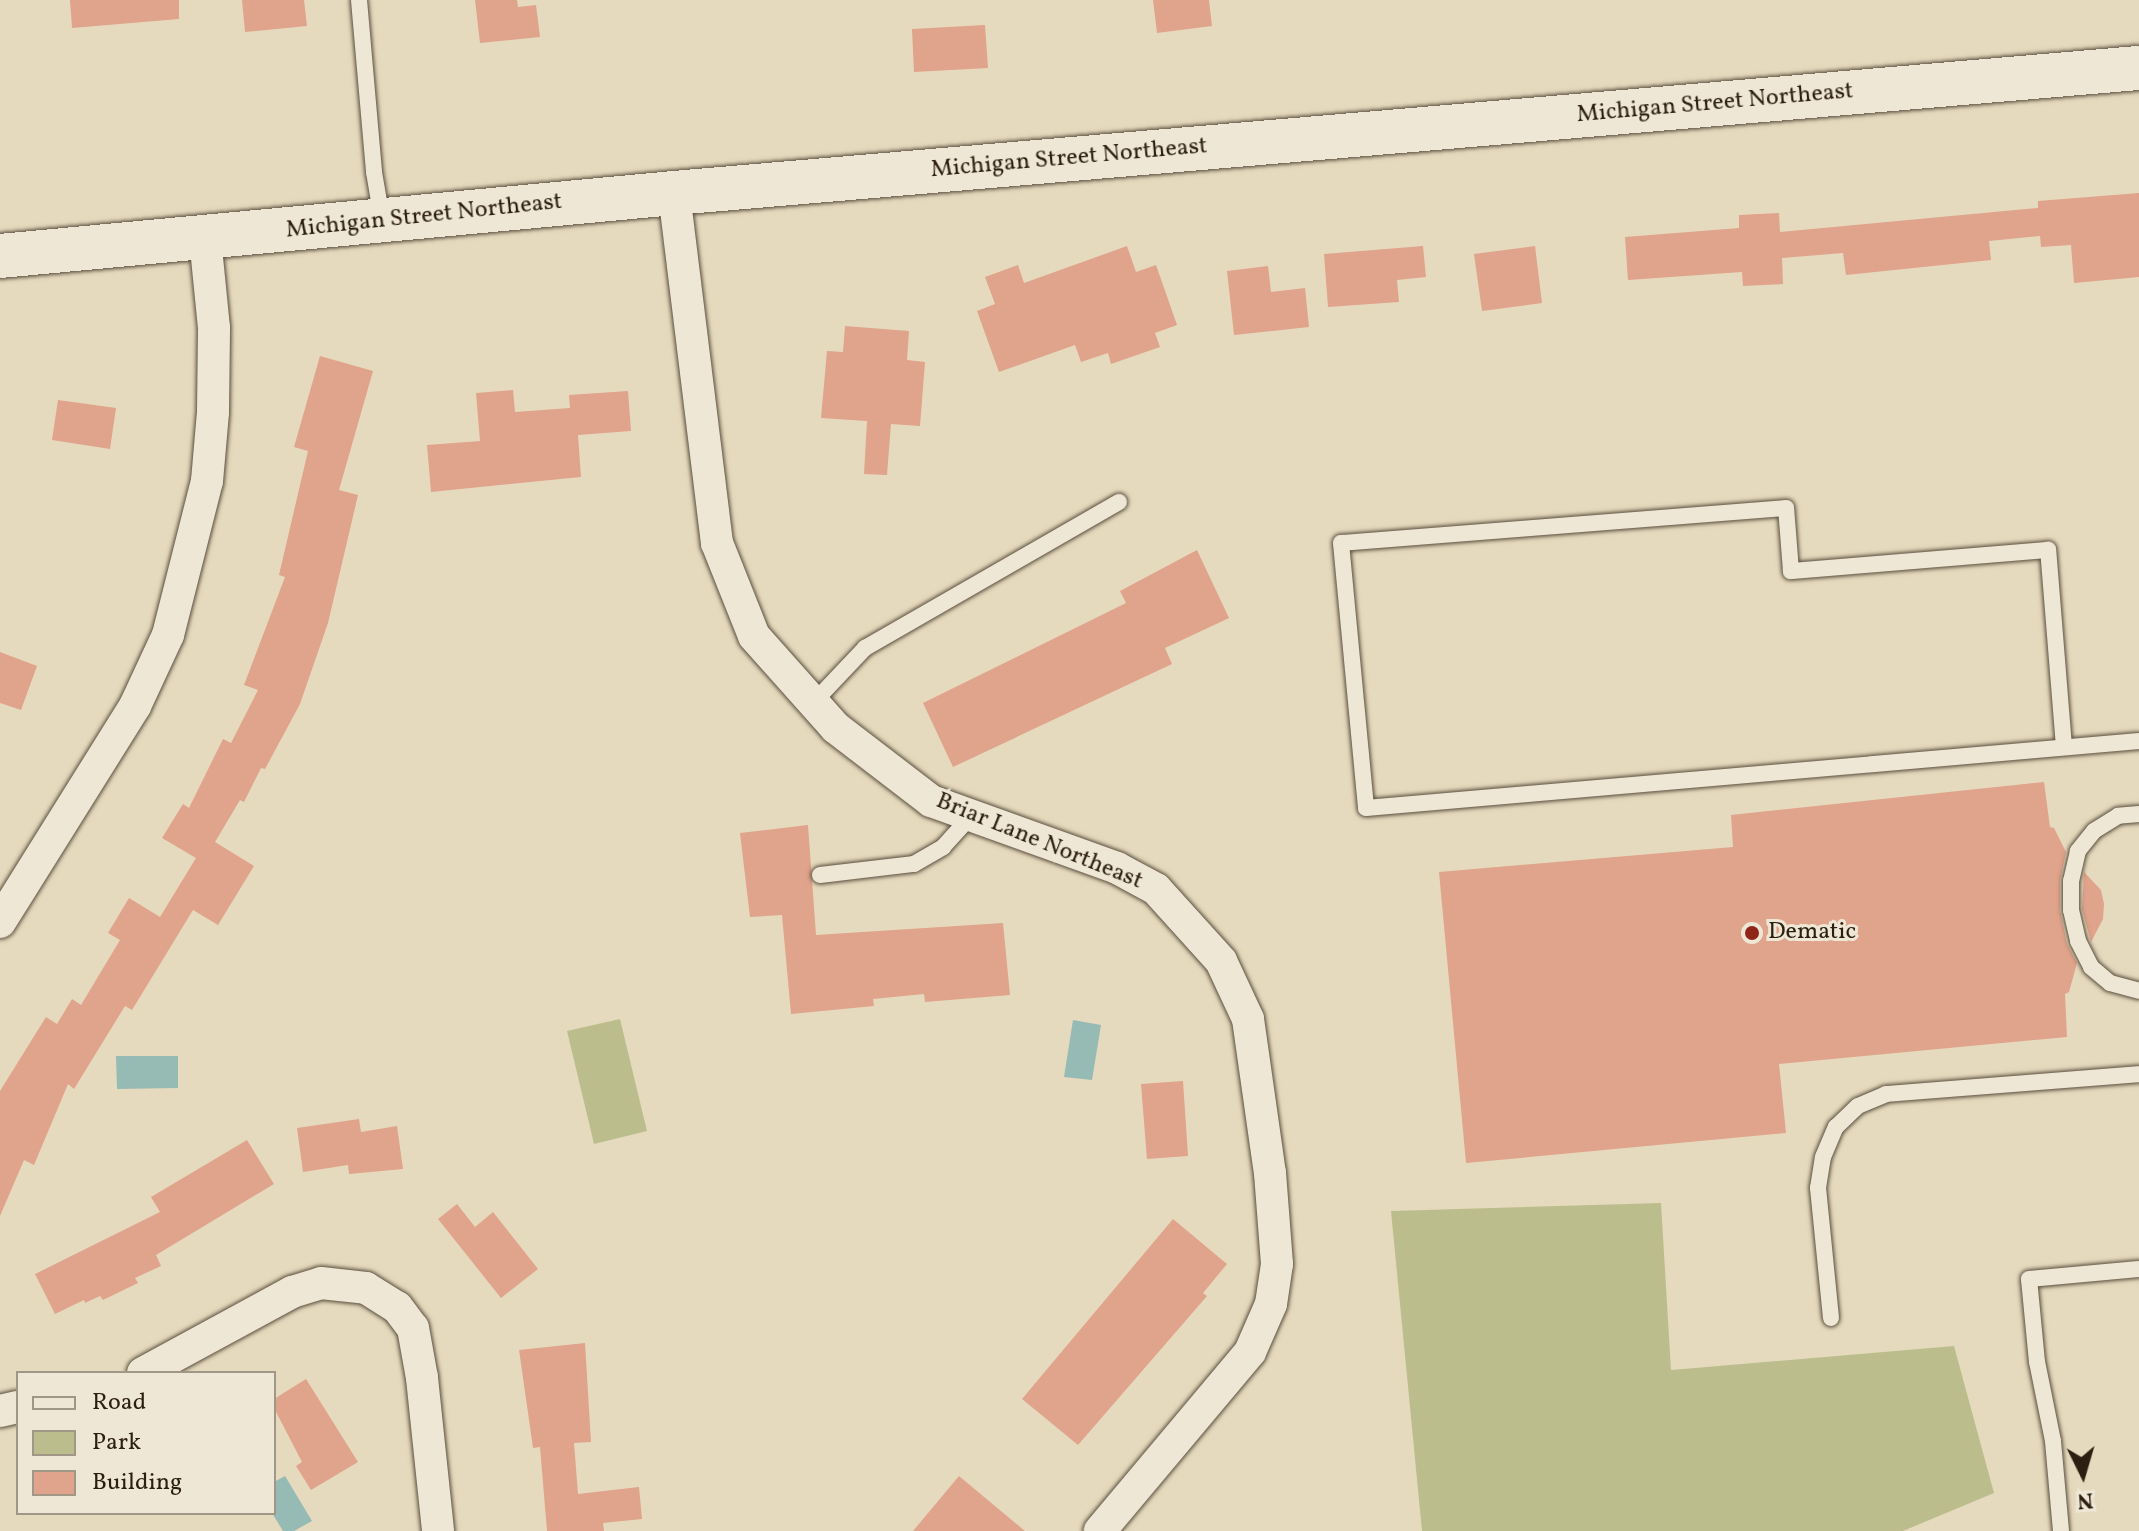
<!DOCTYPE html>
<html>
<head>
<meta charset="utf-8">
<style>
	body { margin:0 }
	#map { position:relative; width:2139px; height:1531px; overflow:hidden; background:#e6dabe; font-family:Vollkorn,serif }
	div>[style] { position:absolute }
	.green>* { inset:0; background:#bcbd8d }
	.water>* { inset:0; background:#96bab4 }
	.building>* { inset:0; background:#e0a38b }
	.roads { filter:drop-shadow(0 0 2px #5a4e3d) drop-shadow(0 0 2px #5a4e3d) }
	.service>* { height:16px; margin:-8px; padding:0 8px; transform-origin:8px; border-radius:8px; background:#efe7d5 }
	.minor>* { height:32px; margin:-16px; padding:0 16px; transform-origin:16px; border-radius:16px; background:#efe7d5 }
	.secondary>* { height:44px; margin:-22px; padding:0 22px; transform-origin:22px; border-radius:22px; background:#efe7d5 }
	.dots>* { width:22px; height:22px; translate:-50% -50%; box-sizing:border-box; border:4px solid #efe7d5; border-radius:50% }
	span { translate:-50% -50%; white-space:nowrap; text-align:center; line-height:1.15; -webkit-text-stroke:6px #efe7d5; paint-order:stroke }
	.street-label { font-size:24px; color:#2c1f12 }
	.poi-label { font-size:24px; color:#2c1f12 }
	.left { translate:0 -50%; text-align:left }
	.legend { position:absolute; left:16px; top:1371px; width:260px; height:144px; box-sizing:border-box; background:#efe7d5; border:2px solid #a19787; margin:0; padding:10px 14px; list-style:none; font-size:24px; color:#2c1f12 }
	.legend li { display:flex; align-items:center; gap:16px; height:40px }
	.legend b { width:40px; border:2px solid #a19787 }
	.north { position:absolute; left:2043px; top:1435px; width:80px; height:80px; -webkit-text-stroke:6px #efe7d5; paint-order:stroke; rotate:175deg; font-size:22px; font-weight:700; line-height:32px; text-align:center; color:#2c1f12 }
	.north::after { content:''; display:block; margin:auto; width:28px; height:36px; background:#2c1f12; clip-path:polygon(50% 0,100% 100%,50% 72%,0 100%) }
</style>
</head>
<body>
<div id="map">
	<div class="green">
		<i style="clip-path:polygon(620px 1019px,647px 1131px,594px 1144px,567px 1031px)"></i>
		<i style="clip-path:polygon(1661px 1203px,1671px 1370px,1954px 1346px,1994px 1493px,1903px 1531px,1422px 1531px,1391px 1211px)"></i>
	</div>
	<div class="water">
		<i style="clip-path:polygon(1073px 1020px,1101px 1025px,1092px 1080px,1064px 1077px)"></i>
		<i style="clip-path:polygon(116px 1056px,178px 1056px,178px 1088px,117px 1089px)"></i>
		<i style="clip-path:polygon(285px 1476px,312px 1521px,294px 1531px,283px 1531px,272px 1513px,274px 1482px)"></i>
	</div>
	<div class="building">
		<i style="clip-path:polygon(70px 0,179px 0,179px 19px,72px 28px)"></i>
		<i style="clip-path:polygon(242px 0,304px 0,307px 26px,245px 32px)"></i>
		<i style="clip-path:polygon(475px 0,517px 0,518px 7px,536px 5px,540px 37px,480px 43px)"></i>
		<i style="clip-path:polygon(1153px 0,1209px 0,1212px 26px,1157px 33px)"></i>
		<i style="clip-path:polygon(985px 25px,988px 68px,914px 72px,912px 29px)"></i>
		<i style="clip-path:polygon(2139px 193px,2139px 277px,2074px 283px,2071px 245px,2041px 247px,2040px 236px,1989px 241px,1991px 260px,1846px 275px,1843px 253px,1782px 258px,1783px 284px,1743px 286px,1742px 272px,1628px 280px,1625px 237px,1739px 228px,1739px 215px,1779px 213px,1780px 232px,2038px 208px,2038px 201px)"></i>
		<i style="clip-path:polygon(1127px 246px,1136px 272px,1156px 265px,1177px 325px,1155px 333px,1160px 347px,1111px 364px,1108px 353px,1081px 362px,1075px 345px,999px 372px,977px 311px,995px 304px,985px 277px,1018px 265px,1024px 283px)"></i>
		<i style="clip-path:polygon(1423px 246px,1426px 277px,1397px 280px,1399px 302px,1328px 307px,1324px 254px)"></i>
		<i style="clip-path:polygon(1535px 246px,1542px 303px,1482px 311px,1474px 254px)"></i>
		<i style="clip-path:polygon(1268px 266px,1271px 292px,1305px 288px,1309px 327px,1234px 335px,1227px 271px)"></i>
		<i style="clip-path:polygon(845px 326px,909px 331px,907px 360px,925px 362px,920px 426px,891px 424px,887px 475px,864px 474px,867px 421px,821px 418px,827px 351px,843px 352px)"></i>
		<i style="clip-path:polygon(320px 356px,373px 371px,339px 490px,358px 495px,328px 623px,300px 704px,265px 769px,261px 768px,244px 802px,240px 800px,215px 842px,254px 866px,218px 925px,193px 910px,132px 1010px,125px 1006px,74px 1089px,68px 1084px,34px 1165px,24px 1160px,0 1216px,0 1091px,46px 1017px,57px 1024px,72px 999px,81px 1005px,120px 940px,108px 933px,129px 898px,160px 917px,196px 858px,162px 838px,183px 804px,189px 808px,223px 739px,231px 743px,258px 690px,244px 685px,285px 577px,279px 575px,308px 451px,294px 447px)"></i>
		<i style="clip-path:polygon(513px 390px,515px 412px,570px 408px,569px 395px,628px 391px,631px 431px,578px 435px,581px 477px,431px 492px,427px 445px,480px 441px,476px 393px)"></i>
		<i style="clip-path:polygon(58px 400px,116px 408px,110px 449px,52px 440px)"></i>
		<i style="clip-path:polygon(1197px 550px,1229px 618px,1165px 648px,1172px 664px,953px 767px,923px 703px,1126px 603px,1120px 591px)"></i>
		<i style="clip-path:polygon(0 652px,37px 666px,21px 710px,0 703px)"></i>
		<i style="clip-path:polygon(2044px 782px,2050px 827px,2054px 828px,2066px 852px,2060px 881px,2060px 910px,2067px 944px,2077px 963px,2069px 992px,2065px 994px,2067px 1037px,1779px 1064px,1786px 1133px,1466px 1163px,1439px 872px,1733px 847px,1731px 815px)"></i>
		<i style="clip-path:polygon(808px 825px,816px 935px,1003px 923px,1010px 995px,925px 1002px,924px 994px,873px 999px,874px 1006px,791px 1014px,782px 915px,750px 917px,740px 833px)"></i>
		<i style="clip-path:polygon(2084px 872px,2101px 890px,2104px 904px,2103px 919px,2091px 942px,2082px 909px)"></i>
		<i style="clip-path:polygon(1183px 1081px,1188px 1156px,1147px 1159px,1141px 1084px)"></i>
		<i style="clip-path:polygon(359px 1119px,361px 1132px,397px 1126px,403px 1169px,349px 1174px,348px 1165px,303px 1172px,297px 1128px)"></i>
		<i style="clip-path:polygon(247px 1140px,274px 1184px,156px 1255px,161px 1266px,135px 1278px,138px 1283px,103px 1300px,100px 1296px,85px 1303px,84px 1300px,55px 1314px,35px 1274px,160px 1212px,151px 1197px)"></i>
		<i style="clip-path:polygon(457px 1204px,475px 1227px,493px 1212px,538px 1269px,501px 1298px,438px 1219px)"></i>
		<i style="clip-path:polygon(1173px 1219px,1227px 1264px,1203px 1293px,1207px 1296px,1078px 1445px,1022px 1399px)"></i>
		<i style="clip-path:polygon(585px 1343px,591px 1442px,574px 1443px,578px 1494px,639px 1487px,642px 1519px,603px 1523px,604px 1531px,547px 1531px,540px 1447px,533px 1448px,519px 1350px)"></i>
		<i style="clip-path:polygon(306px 1379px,358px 1462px,311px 1490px,296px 1466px,302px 1462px,274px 1408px,274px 1399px)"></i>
		<i style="clip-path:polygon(959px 1476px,1025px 1531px,913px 1531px)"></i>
	</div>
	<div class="roads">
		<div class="service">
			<i style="left:359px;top:0;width:173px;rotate:85deg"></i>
			<i style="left:374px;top:172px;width:48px;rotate:80.3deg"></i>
			<i style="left:813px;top:703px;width:76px;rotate:-46.6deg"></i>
			<i style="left:865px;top:648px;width:293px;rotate:-29.9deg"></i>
			<i style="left:2064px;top:747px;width:198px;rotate:-94.6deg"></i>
			<i style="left:2048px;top:550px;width:258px;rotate:175.3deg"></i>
			<i style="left:1791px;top:571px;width:63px;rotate:-94.5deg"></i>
			<i style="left:1786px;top:508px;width:446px;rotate:175.5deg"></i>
			<i style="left:1341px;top:543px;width:266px;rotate:84.6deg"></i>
			<i style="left:1366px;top:808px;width:776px;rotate:-4.95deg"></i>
			<i style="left:2139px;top:814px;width:21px;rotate:175deg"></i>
			<i style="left:2118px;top:816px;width:28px;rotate:148deg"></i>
			<i style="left:2094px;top:831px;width:26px;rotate:129deg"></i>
			<i style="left:2078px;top:851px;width:31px;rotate:103deg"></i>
			<i style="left:2071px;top:881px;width:29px;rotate:90deg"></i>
			<i style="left:2071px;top:910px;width:32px;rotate:77deg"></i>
			<i style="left:2078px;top:941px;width:29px;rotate:63deg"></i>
			<i style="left:2091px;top:967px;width:25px;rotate:40deg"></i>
			<i style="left:2110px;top:983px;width:30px;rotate:15deg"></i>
			<i style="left:820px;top:875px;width:95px;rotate:-6.7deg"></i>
			<i style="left:914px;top:864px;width:34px;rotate:-30deg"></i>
			<i style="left:943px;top:847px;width:42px;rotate:-47.9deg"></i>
			<i style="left:1831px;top:1318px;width:131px;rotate:-95.7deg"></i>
			<i style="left:1818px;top:1188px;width:31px;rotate:-81deg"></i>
			<i style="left:1823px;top:1157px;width:33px;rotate:-67deg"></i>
			<i style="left:1836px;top:1127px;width:30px;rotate:-44deg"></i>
			<i style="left:1858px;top:1106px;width:30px;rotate:-23deg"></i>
			<i style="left:1886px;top:1094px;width:254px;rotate:-4.5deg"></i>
			<i style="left:2061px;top:1531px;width:90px;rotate:-95.1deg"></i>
			<i style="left:2053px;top:1441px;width:81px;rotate:-101.4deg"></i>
			<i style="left:2037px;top:1362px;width:83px;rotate:-95.5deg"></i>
			<i style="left:2029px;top:1279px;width:110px;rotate:-5.2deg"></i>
		</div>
		<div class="minor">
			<i style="left:674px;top:193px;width:353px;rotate:83deg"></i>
			<i style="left:717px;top:543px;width:100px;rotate:68.3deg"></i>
			<i style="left:754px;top:636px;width:123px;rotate:48.3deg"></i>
			<i style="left:836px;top:728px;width:120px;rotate:37.5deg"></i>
			<i style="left:931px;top:801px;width:198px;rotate:19.8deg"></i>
			<i style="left:1117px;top:868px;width:44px;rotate:28.3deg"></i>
			<i style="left:1156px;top:889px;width:97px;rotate:47.9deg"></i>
			<i style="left:1221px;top:961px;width:64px;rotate:65deg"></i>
			<i style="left:1248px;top:1019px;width:156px;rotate:81.9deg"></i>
			<i style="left:1270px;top:1173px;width:91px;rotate:85.6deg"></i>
			<i style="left:1277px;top:1264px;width:40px;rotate:98.5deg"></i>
			<i style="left:1271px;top:1304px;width:52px;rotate:113.6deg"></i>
			<i style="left:1250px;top:1352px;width:234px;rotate:130deg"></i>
			<i style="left:0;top:922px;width:255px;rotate:-58deg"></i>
			<i style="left:135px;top:706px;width:78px;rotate:-65.1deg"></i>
			<i style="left:168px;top:635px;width:159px;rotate:-75.8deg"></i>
			<i style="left:207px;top:481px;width:69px;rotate:-85deg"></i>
			<i style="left:213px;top:412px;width:84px;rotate:-89.3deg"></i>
			<i style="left:214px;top:328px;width:90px;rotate:-95.7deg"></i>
			<i style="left:143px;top:1373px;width:170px;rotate:-28.5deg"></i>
			<i style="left:292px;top:1292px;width:30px;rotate:-17deg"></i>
			<i style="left:321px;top:1283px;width:45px;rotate:6.3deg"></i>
			<i style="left:366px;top:1288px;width:36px;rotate:32deg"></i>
			<i style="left:397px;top:1307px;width:26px;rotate:53deg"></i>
			<i style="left:413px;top:1328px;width:51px;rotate:79.8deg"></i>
			<i style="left:422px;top:1378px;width:154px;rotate:84deg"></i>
			<i style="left:0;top:1411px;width:18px;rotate:-13deg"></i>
		</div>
		<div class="secondary">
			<i style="left:0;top:256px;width:677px;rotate:-5.34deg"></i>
			<i style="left:674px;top:193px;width:1470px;rotate:-4.88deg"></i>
		</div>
	</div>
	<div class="dots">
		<i style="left:1752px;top:933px;background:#8f2418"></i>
	</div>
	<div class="street-label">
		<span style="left:1715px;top:104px;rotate:-5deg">Michigan Street Northeast</span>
		<span style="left:1069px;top:159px;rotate:-5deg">Michigan Street Northeast</span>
		<span style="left:424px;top:217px;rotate:-6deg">Michigan Street Northeast</span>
		<span style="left:1039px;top:842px;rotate:22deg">Briar Lane Northeast</span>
	</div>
	<div class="poi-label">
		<span class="left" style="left:1768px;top:933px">Dematic</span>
	</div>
	<ul class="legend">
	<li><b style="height:10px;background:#efe7d5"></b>Road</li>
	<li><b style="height:22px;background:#bcbd8d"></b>Park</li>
	<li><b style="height:22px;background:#e0a38b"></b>Building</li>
	</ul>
	<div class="north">N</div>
</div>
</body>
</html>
